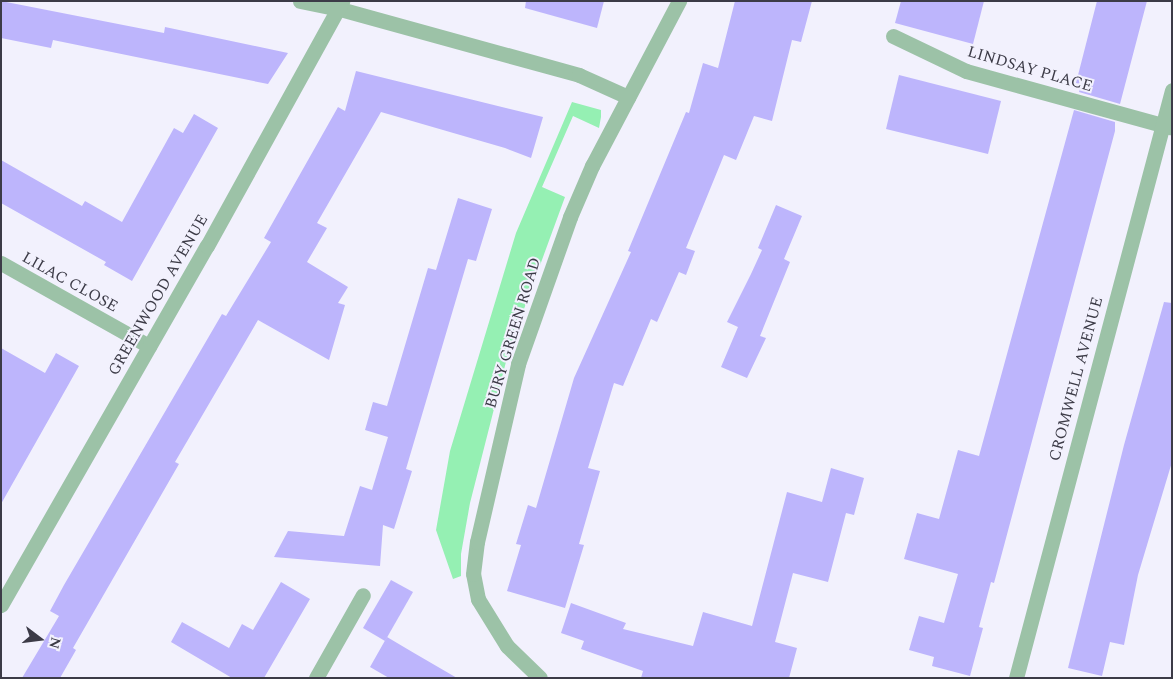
<!DOCTYPE html>
<html>
<head>
<meta charset="utf-8">
<style>
	body { margin:0 }
	#map { position:relative; width:1173px; height:679px; overflow:hidden; background:#f2f1fd; font-family:Spectral,serif }
	div>[style] { position:absolute }
	.green>* { inset:0; background:#95f0b3 }
	.building>* { inset:0; background:#bdb5fc }
	.street>* { height:15px; margin:-7.5px; padding:0 7.5px; transform-origin:7.5px; border-radius:7.5px; background:#9cc2a7 }
	span { translate:-50% -50%; white-space:nowrap; text-align:center; line-height:1.15; -webkit-text-stroke:4px #f2f1fd; paint-order:stroke }
	.street-label { font-size:16px; color:#3c3b47 }
	.frame { position:absolute; inset:0; border:2px solid #3c3b47; pointer-events:none }
	.north { position:absolute; left:15px; top:614px; width:50px; height:50px; -webkit-text-stroke:4px #f2f1fd; paint-order:stroke; rotate:105deg; font-size:14px; font-weight:700; line-height:20px; text-align:center; color:#3c3b47 }
	.north::after { content:''; display:block; margin:auto; width:18px; height:22px; background:#3c3b47; clip-path:polygon(50% 0,100% 100%,50% 72%,0 100%) }
</style>
</head>
<body>
<div id="map">
	<div class="green">
		<i style="clip-path:polygon(572px 102px,601px 110px,601px 117px,599px 128px,573px 116px,542px 187px,565px 197px,509px 350px,470px 503px,461px 554px,461px 576px,453px 579px,436px 530px,450px 451px,516px 233px)"></i>
	</div>
	<div class="building">
		<i style="clip-path:polygon(1px 1px,164px 33px,165px 27px,288px 53px,268px 84px,53px 40px,51px 48px,1px 38px)"></i>
		<i style="clip-path:polygon(526px 1px,604px 1px,597px 28px,525px 8px)"></i>
		<i style="clip-path:polygon(735px 1px,812px 1px,801px 42px,792px 40px,772px 121px,754px 116px,736px 160px,724px 155px,686px 248px,695px 251px,686px 275px,679px 272px,657px 322px,651px 319px,623px 386px,614px 383px,588px 468px,600px 471px,579px 544px,584px 545px,565px 608px,507px 591px,521px 545px,516px 544px,528px 505px,536px 508px,574px 378px,631px 252px,628px 251px,686px 112px,689px 113px,703px 63px,718px 68px)"></i>
		<i style="clip-path:polygon(901px 1px,984px 1px,973px 44px,895px 23px)"></i>
		<i style="clip-path:polygon(1097px 1px,1147px 1px,1120px 104px,1079px 92px,1081px 84px,1076px 83px)"></i>
		<i style="clip-path:polygon(356px 71px,543px 117px,531px 158px,505px 148px,381px 112px,317px 223px,327px 228px,307px 262px,348px 287px,338px 303px,345px 305px,329px 360px,258px 320px,175px 462px,179px 464px,73px 648px,76px 650px,60px 678px,22px 678px,59px 616px,50px 611px,64px 585px,222px 314px,226px 316px,271px 242px,264px 238px,338px 107px,345px 111px)"></i>
		<i style="clip-path:polygon(899px 75px,1001px 101px,988px 154px,886px 129px)"></i>
		<i style="clip-path:polygon(1074px 110px,1115px 122px,1115px 131px,994px 583px,991px 582px,979px 627px,983px 628px,970px 676px,932px 666px,934px 657px,909px 650px,919px 616px,944px 623px,958px 574px,904px 559px,917px 513px,939px 519px,958px 450px,979px 456px)"></i>
		<i style="clip-path:polygon(194px 114px,218px 128px,132px 281px,104px 265px,106px 262px,1px 203px,1px 160px,82px 206px,85px 201px,122px 222px,174px 128px,183px 133px)"></i>
		<i style="clip-path:polygon(458px 198px,492px 209px,476px 261px,468px 259px,406px 469px,412px 471px,394px 529px,383px 525px,380px 566px,274px 557px,288px 531px,344px 536px,360px 486px,372px 490px,388px 437px,365px 430px,373px 402px,387px 406px,428px 268px,436px 270px)"></i>
		<i style="clip-path:polygon(776px 205px,802px 216px,784px 259px,790px 262px,760px 336px,766px 338px,747px 378px,721px 367px,738px 327px,727px 322px,751px 274px,762px 250px,758px 248px)"></i>
		<i style="clip-path:polygon(1164px 302px,1172px 303px,1172px 462px,1138px 575px,1124px 645px,1110px 642px,1102px 676px,1068px 668px,1124px 445px)"></i>
		<i style="clip-path:polygon(1px 348px,45px 373px,56px 353px,79px 366px,1px 504px)"></i>
		<i style="clip-path:polygon(831px 468px,864px 478px,854px 515px,846px 513px,828px 582px,793px 573px,775px 642px,797px 648px,789px 678px,641px 678px,643px 671px,581px 649px,584px 641px,561px 633px,571px 603px,626px 623px,623px 629px,693px 646px,703px 612px,752px 626px,787px 492px,822px 502px)"></i>
		<i style="clip-path:polygon(391px 580px,413px 592px,385px 641px,363px 628px)"></i>
		<i style="clip-path:polygon(281px 582px,310px 599px,264px 678px,232px 678px,171px 642px,182px 622px,229px 648px,242px 624px,253px 630px)"></i>
		<i style="clip-path:polygon(387px 637px,414px 653px,457px 678px,389px 678px,370px 667px)"></i>
	</div>
	<div class="street">
		<i style="left:300px;top:1px;width:41px;rotate:11.3deg"></i>
		<i style="left:340px;top:9px;width:248px;rotate:15.4deg"></i>
		<i style="left:579px;top:75px;width:54px;rotate:24.2deg"></i>
		<i style="left:893px;top:36px;width:81px;rotate:25.6deg"></i>
		<i style="left:966px;top:71px;width:212px;rotate:15.4deg"></i>
		<i style="left:1px;top:263px;width:170px;rotate:29.3deg"></i>
		<i style="left:1px;top:605px;width:414px;rotate:-60.2deg"></i>
		<i style="left:207px;top:246px;width:280px;rotate:-61.1deg"></i>
		<i style="left:316px;top:678px;width:95px;rotate:-60.5deg"></i>
		<i style="left:540px;top:678px;width:46px;rotate:-135.9deg"></i>
		<i style="left:507px;top:646px;width:55px;rotate:-121.7deg"></i>
		<i style="left:478px;top:599px;width:25px;rotate:-101deg"></i>
		<i style="left:473px;top:574px;width:32px;rotate:-83deg"></i>
		<i style="left:477px;top:542px;width:183px;rotate:-77deg"></i>
		<i style="left:518px;top:364px;width:156px;rotate:-70.5deg"></i>
		<i style="left:570px;top:217px;width:56px;rotate:-66.7deg"></i>
		<i style="left:592px;top:166px;width:187px;rotate:-62.2deg"></i>
		<i style="left:1016px;top:678px;width:608px;rotate:-75.14deg"></i>
	</div>
	<div class="street-label">
		<span style="left:1030px;top:69px;rotate:16deg">LINDSAY PLACE</span>
		<span style="left:70px;top:282px;rotate:29deg">LILAC CLOSE</span>
		<span style="left:158px;top:295px;rotate:-60deg">GREENWOOD AVENUE</span>
		<span style="left:513px;top:333px;rotate:-73deg">BURY GREEN ROAD</span>
		<span style="left:1076px;top:379px;rotate:-75deg">CROMWELL AVENUE</span>
	</div>
	<div class="frame"></div>
	<div class="north">N</div>
</div>
</body>
</html>
